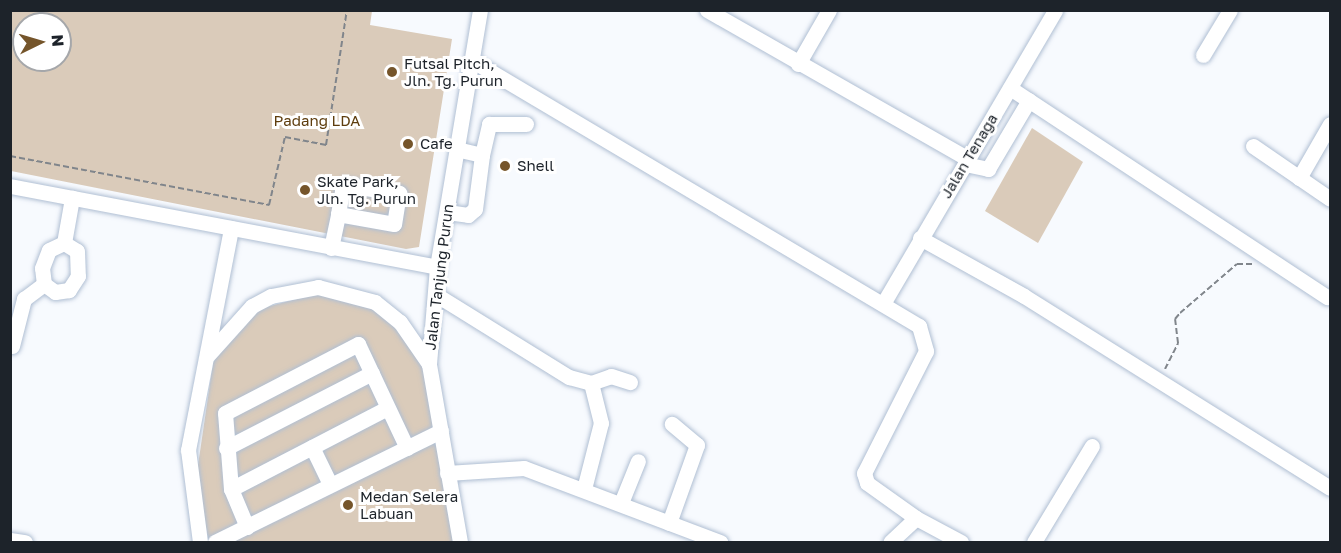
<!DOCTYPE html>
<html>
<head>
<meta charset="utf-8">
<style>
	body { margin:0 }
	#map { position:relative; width:1341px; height:553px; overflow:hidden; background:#f7fafe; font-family:"Golos Text",sans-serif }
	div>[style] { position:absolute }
	.green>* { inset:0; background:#dacbba }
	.path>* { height:2px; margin-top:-1px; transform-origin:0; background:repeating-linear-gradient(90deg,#80858b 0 6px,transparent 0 9px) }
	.roads { filter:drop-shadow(0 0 2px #b0bfd3) drop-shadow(0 0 2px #b0bfd3) }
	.minor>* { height:15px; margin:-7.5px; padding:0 7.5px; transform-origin:7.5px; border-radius:7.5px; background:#fff }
	.dots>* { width:16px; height:16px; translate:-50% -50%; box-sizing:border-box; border:3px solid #fff; border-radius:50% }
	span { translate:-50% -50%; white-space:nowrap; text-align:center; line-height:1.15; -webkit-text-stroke:6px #fff; paint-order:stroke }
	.poi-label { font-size:15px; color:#1d232a }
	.left { translate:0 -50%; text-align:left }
	.park-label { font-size:15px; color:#5e3d0e }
	.street-label { font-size:15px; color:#1d232a }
	.frame { position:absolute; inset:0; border:12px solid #1d232a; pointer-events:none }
	.north { position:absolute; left:12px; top:12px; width:60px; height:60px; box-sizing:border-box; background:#fff; border:2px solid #a5a7aa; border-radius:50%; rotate:85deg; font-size:16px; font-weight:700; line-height:24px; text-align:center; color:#1d232a }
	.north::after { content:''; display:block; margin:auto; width:21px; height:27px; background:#75552b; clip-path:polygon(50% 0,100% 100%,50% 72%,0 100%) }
</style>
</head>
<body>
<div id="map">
	<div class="green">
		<i style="clip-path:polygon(evenodd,10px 11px,372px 11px,370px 25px,452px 39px,419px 247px,406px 249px,11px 171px,10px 11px,24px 24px,60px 24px,60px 60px,24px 60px,24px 24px)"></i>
		<i style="clip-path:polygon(1032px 128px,1083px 162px,1038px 243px,985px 211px)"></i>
		<i style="clip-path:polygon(319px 293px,372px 307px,396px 324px,424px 367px,455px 542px,209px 542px,196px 479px,213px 363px,227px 338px,259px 309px)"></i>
	</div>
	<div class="path">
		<i style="left:10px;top:156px;width:264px;rotate:10.7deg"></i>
		<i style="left:269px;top:205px;width:70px;rotate:-76.8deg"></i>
		<i style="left:285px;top:137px;width:42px;rotate:11deg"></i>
		<i style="left:326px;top:145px;width:137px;rotate:-81.2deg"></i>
		<i style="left:1165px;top:369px;width:29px;rotate:-63deg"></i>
		<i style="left:1178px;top:343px;width:24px;rotate:-97deg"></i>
		<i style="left:1175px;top:319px;width:8px;rotate:-50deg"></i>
		<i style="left:1180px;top:313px;width:75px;rotate:-40.7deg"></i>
		<i style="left:1237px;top:264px;width:16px"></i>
	</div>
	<div class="roads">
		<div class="minor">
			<i style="left:707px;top:10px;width:301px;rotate:29.7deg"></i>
			<i style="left:1203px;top:55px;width:52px;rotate:-59deg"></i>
			<i style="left:473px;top:61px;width:519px;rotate:30.72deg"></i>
			<i style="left:919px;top:326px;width:26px;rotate:74deg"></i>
			<i style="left:926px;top:351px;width:137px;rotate:116.9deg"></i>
			<i style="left:864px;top:473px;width:10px;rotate:73deg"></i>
			<i style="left:867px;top:483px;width:60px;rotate:35.5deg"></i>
			<i style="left:916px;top:518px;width:35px;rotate:137deg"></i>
			<i style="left:798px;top:64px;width:62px;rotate:-60.1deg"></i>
			<i style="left:1010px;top:88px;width:380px;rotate:33.4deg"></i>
			<i style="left:1253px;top:146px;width:93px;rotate:34.5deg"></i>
			<i style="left:482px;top:155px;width:32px;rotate:-77deg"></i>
			<i style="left:489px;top:124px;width:37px"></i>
			<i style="left:965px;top:164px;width:24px;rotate:12deg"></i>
			<i style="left:988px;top:169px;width:80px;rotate:-59.3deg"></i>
			<i style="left:1299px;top:178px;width:62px;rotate:-60.1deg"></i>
			<i style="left:10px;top:186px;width:435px;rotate:10.7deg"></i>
			<i style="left:447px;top:212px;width:21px;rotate:8deg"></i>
			<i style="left:468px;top:215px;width:9px;rotate:-41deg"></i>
			<i style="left:475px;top:209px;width:54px;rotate:-82.6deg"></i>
			<i style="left:482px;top:155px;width:26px;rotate:-167deg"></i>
			<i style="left:920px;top:238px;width:119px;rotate:29.1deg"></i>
			<i style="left:1024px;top:296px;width:361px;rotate:32.1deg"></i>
			<i style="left:64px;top:243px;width:15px;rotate:32deg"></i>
			<i style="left:77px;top:251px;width:25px;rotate:88deg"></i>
			<i style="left:78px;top:276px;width:17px;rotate:123deg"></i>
			<i style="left:69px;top:290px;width:14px;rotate:172deg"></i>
			<i style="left:55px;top:292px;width:14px;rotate:-144deg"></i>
			<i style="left:44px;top:284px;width:16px;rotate:-97deg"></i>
			<i style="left:42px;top:268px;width:19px;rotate:-69deg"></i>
			<i style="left:49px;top:250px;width:17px;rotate:-25deg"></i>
			<i style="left:64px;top:243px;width:46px;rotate:-79.9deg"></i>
			<i style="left:331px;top:248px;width:35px;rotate:-78deg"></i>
			<i style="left:338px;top:214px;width:23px;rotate:-80deg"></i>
			<i style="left:342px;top:191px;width:7px;rotate:-63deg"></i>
			<i style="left:345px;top:185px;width:55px;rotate:8.4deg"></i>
			<i style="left:399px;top:193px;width:31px;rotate:99deg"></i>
			<i style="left:394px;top:224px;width:57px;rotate:-169.9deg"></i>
			<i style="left:435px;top:294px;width:158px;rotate:31.8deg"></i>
			<i style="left:569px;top:377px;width:23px;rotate:15deg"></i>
			<i style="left:591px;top:383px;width:21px;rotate:-19deg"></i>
			<i style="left:611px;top:376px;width:20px;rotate:18deg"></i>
			<i style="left:884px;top:302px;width:338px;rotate:-59.6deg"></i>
			<i style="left:12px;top:346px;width:49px;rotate:-75.7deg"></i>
			<i style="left:24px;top:299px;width:25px;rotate:-37deg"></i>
			<i style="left:208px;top:355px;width:66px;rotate:-48.1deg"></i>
			<i style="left:252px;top:306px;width:21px;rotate:-28deg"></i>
			<i style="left:271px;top:296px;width:48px;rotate:-10.8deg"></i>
			<i style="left:318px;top:287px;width:59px;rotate:14.7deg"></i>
			<i style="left:375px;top:302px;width:32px;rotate:39deg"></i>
			<i style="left:400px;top:322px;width:51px;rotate:55.4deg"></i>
			<i style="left:312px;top:447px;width:41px;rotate:64.1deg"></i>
			<i style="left:226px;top:448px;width:164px;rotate:-27.2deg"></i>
			<i style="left:447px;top:473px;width:77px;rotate:-3.7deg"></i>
			<i style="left:524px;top:468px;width:210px;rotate:20.7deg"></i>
			<i style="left:231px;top:489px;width:176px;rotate:-27.4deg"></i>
			<i style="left:584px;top:489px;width:68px;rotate:-75.6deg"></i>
			<i style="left:601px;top:423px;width:41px;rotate:-104deg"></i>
			<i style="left:621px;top:503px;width:45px;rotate:-68deg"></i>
			<i style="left:916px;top:518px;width:51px;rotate:28.1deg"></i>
			<i style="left:669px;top:523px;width:83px;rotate:-70.3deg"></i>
			<i style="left:697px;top:445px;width:33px;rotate:-140deg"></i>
			<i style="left:247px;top:527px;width:41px;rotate:-112.8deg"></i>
			<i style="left:231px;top:489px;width:76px;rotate:-94.5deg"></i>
			<i style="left:225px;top:413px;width:150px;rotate:-27.4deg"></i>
			<i style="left:358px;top:344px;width:115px;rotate:64.8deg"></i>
			<i style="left:10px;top:540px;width:15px;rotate:8deg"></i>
			<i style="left:200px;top:542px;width:93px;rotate:-97.4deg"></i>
			<i style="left:188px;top:450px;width:226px;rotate:-79deg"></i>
			<i style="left:215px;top:542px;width:252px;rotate:-26.2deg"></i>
			<i style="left:460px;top:542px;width:181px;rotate:-99.9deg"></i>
			<i style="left:429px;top:364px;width:97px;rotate:-85.3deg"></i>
			<i style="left:437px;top:267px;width:261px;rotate:-80.5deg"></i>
			<i style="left:1034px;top:542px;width:112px;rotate:-58.9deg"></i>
		</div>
	</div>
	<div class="dots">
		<i style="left:392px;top:72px;background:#75552b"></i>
		<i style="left:408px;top:144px;background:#75552b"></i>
		<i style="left:505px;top:166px;background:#75552b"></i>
		<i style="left:305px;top:190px;background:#75552b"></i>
		<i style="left:348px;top:505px;background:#75552b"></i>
	</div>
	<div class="poi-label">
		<span class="left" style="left:404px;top:72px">Futsal Pitch,<br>Jln. Tg. Purun</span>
		<span class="left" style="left:420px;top:144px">Cafe</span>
		<span class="left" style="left:517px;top:166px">Shell</span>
		<span class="left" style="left:317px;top:190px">Skate Park,<br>Jln. Tg. Purun</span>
		<span class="left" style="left:360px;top:505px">Medan Selera<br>Labuan</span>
	</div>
	<div class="park-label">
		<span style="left:317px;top:121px">Padang LDA</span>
	</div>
	<div class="street-label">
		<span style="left:969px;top:156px;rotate:-59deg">Jalan Tenaga</span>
		<span style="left:439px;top:277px;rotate:-83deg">Jalan Tanjung Purun</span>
	</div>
	<div class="frame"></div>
	<div class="north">N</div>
</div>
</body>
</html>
